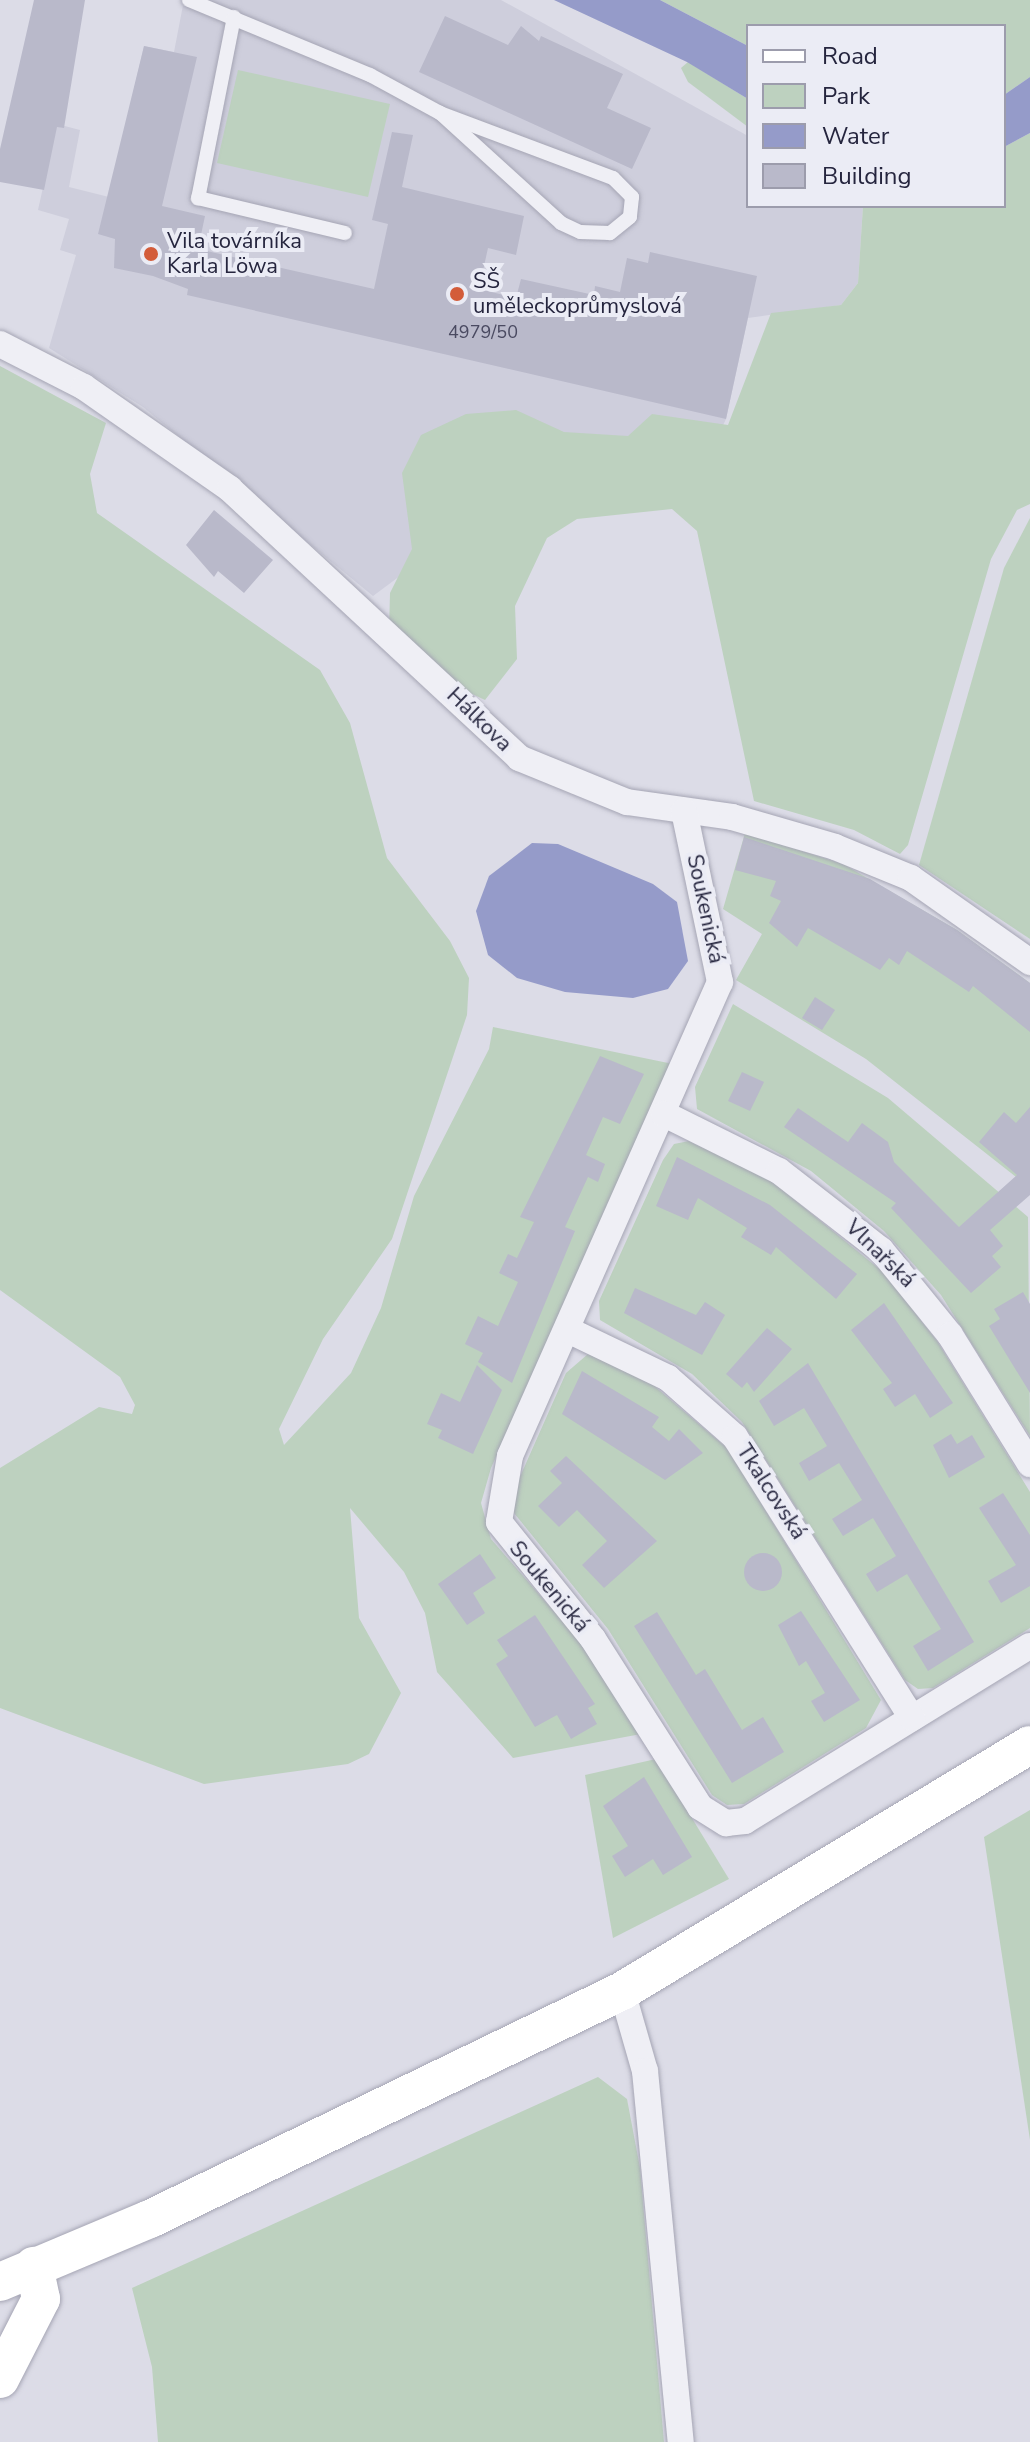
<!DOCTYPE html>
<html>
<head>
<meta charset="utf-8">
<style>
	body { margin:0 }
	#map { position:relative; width:1030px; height:2442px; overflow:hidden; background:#dcdce7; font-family:"Nunito Sans",sans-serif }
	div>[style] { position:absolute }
	.built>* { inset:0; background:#cecedc }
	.green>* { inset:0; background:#bdd1bf }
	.water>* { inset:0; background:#959bc9 }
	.building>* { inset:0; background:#b9b9ca }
	.round { border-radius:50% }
	.roads { filter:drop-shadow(0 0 2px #a5a5b4) drop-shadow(0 0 2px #a5a5b4) }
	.lane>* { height:14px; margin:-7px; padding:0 7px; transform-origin:7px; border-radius:7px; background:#efeff5 }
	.street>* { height:26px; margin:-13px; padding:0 13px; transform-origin:13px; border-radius:13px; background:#efeff5 }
	.secondary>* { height:38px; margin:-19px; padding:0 19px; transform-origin:19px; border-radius:19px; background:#fff }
	.dots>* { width:22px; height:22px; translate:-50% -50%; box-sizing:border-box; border:4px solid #ebecf5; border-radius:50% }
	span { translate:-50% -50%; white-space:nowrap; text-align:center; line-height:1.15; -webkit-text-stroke:8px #ebecf5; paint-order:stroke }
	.number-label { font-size:18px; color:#4a4a61 }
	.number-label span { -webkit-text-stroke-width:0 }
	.poi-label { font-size:22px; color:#25253e }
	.left { translate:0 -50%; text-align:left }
	.street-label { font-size:22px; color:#25253e }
	.legend { position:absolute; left:746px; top:24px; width:260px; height:184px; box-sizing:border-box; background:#ebecf5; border:2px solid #9c9cac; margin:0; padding:10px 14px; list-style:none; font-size:24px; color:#25253e }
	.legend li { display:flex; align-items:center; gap:16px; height:40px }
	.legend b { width:40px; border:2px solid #9c9cac }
</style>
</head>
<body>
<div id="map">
	<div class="built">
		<i style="clip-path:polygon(184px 0,501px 0,748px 136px,748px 206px,863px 206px,858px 283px,841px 305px,748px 318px,726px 419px,695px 485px,455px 535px,373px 596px,143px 407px,49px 348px,76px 255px,60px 250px,69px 219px,38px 210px,57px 124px,80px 130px,69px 187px,109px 197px,144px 46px,174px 52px)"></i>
	</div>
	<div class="green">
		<i style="clip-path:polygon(660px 0,1030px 0,1030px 77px,1004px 95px,1004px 26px,748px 26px,748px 46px)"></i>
		<i style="clip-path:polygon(688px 62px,748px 99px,748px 127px,688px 82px,681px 68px)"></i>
		<i style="clip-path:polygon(238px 70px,390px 104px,368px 197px,217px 163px)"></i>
		<i style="clip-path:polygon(1030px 133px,1030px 504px,1017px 510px,991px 559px,908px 845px,900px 854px,854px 830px,754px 801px,697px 531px,672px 509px,577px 519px,547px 538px,515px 606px,517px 659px,485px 700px,411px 665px,389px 631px,390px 593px,412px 549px,402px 473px,421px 435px,466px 414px,516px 410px,564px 432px,628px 436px,652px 414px,728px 425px,771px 313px,841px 305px,858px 283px,863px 206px,1004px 206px,1004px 147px)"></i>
		<i style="clip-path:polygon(0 366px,106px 423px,90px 474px,97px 513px,320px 670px,350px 723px,387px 858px,450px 941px,469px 978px,467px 1015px,392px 1239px,323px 1339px,279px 1429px,284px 1445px,351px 1373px,381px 1308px,414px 1196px,489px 1049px,493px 1027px,673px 1064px,491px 1468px,481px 1503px,491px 1539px,583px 1645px,641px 1734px,513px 1758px,437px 1672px,425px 1613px,404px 1572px,350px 1508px,359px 1618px,401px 1693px,369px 1754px,348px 1764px,204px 1784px,0 1708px,0 1468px,99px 1407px,132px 1414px,135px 1405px,120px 1377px,0 1290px)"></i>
		<i style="clip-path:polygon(1030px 518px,1030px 939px,919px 865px,1004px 568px)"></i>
		<i style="clip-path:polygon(745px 833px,843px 864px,957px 930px,1030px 983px,1030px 1188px,866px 1059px,736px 980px,762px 934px,723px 909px)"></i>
		<i style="clip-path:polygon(733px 1004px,888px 1098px,1028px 1217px,1030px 1436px,941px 1295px,884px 1231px,811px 1171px,697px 1109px,695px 1087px)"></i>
		<i style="clip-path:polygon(689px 1141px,769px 1179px,883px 1272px,937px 1341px,1030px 1492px,1030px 1628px,933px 1688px,918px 1689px,905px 1680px,742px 1422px,692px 1374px,600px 1320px,599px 1301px,663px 1160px,674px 1144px)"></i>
		<i style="clip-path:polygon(588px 1354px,645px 1378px,728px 1449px,881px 1700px,866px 1728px,744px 1804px,727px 1805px,712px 1795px,608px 1629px,514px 1513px,515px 1488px,566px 1373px)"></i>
		<i style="clip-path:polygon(656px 1759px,729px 1879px,613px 1938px,585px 1775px)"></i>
		<i style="clip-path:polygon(1030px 1810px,1030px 2140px,984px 1837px)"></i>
		<i style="clip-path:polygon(598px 2077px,627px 2099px,640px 2168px,664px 2442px,158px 2442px,152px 2367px,132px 2288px)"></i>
	</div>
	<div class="water">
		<i style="clip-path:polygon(554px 0,660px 0,748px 46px,748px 99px,687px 62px)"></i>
		<i style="clip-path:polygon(1030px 77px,1030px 133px,1004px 147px,1004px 95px)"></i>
		<i style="clip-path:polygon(532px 843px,558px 844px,653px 884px,677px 902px,688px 961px,668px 989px,633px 998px,565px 992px,517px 978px,488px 955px,476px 911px,489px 876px)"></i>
	</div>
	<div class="building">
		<i style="clip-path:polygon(34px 0,85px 0,64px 128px,57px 127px,44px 190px,0 182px,0 149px)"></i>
		<i style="clip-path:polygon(445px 16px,508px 45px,521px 26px,539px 41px,541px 36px,623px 74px,607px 108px,651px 128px,632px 169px,419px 72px)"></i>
		<i style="clip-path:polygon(144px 46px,197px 57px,162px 206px,205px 216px,198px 249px,374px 289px,388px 224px,372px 220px,392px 132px,413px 135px,402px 187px,524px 216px,516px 255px,488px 248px,479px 289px,516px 298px,521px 279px,594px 295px,595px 286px,620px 292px,627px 258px,648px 263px,650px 252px,757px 276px,726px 419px,187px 295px,188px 289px,153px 276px,114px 268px,115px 239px,98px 234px)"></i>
		<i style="clip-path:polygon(214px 510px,273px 560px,244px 593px,218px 571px,214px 577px,186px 545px)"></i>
		<i style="clip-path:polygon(744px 837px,870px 879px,957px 930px,1030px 983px,1030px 1032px,973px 986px,969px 992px,907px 951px,899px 965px,889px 958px,880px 970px,808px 928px,797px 947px,769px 923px,781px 901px,770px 896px,776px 881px,735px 870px)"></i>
		<i style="clip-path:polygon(815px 997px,835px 1010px,822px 1030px,802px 1018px)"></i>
		<i style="clip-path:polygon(600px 1056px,644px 1074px,620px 1124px,603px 1117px,586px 1155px,605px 1164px,598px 1182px,588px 1177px,565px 1227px,575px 1231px,512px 1383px,478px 1362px,483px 1353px,465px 1344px,478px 1316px,498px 1326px,518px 1282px,499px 1273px,508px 1254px,517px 1258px,534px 1222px,520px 1217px)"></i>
		<i style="clip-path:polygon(742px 1072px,764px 1082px,750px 1111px,728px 1101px)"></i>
		<i style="clip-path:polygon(1030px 1107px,1030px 1195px,990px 1230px,1003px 1246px,992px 1256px,1001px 1267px,971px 1293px,891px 1208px,896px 1203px,784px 1127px,798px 1108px,848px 1142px,862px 1123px,888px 1142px,894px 1162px,959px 1227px,1017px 1175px,979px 1142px,1004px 1112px,1016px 1123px)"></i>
		<i style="clip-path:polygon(677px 1157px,770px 1205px,857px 1274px,836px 1299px,776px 1247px,771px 1255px,741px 1237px,747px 1228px,698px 1198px,688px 1220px,656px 1206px)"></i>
		<i style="clip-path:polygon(635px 1288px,696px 1315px,705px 1302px,725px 1315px,702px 1355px,624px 1313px)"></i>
		<i style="clip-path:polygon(1023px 1292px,1030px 1304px,1030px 1393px,989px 1326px,1000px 1319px,994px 1309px)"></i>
		<i style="clip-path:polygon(884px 1303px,953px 1403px,930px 1418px,915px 1394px,895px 1407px,883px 1389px,892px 1383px,851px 1330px)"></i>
		<i style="clip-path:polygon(767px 1328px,792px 1349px,754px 1392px,747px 1382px,742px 1388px,726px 1374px)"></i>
		<i style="clip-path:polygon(808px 1363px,974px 1642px,928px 1671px,913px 1646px,941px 1629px,907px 1574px,877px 1592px,866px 1574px,896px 1556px,873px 1518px,843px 1536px,832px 1519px,862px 1500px,839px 1463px,809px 1481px,799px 1463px,827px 1446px,804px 1408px,774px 1426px,759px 1401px)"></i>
		<i style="clip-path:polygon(477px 1365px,502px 1390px,473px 1454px,438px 1438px,442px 1430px,427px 1424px,441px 1393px,460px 1402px)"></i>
		<i style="clip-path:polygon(582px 1371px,659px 1417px,652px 1427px,669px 1441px,679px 1429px,703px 1453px,665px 1480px,562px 1414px)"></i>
		<i style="clip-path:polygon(951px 1434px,957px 1444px,972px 1435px,985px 1457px,949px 1478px,933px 1445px)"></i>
		<i style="clip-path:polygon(566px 1456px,657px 1541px,604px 1588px,582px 1565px,607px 1541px,577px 1510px,559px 1527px,538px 1506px,562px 1483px,550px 1471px)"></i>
		<i style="clip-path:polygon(1003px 1493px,1030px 1535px,1030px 1586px,1001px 1603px,988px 1581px,1016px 1565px,979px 1508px)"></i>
		<i class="round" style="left:744px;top:1553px;width:38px;height:38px"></i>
		<i style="clip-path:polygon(480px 1554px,496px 1578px,473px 1593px,485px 1613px,467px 1625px,438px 1584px)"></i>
		<i style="clip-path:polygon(801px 1611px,860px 1700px,824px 1722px,811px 1701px,825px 1693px,806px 1661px,799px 1666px,778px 1625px)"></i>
		<i style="clip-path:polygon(657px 1612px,696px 1675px,705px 1669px,742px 1730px,763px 1717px,784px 1752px,732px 1783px,634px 1626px)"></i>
		<i style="clip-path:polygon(535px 1615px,595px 1704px,588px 1708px,597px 1724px,571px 1739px,557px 1715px,535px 1727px,496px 1664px,508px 1656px,497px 1640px)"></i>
		<i style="clip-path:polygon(644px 1777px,692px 1857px,663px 1875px,653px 1859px,625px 1877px,612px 1856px,628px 1846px,603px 1806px)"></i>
	</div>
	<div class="roads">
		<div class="lane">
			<i style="left:189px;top:0;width:196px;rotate:22.5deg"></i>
			<i style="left:370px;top:75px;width:80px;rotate:28.5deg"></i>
			<i style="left:440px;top:113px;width:185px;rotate:20.6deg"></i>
			<i style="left:613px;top:178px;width:27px;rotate:45deg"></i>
			<i style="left:632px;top:197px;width:20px;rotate:96deg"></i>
			<i style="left:630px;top:217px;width:26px;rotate:141deg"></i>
			<i style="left:610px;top:233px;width:30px;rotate:-178deg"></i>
			<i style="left:580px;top:232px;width:21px;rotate:-155deg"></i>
			<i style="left:561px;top:223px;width:164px;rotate:-137.7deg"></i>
			<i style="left:234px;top:17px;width:185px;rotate:101.2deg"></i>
			<i style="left:198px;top:198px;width:151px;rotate:13.4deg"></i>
		</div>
		<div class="street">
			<i style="left:0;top:344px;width:94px;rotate:27.1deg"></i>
			<i style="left:84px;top:387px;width:178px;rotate:34.9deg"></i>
			<i style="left:230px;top:489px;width:395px;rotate:42.9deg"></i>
			<i style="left:519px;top:758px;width:117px;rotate:22.2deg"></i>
			<i style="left:627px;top:802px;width:106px;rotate:8.1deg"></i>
			<i style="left:732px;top:817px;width:107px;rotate:16.2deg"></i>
			<i style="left:835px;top:847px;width:82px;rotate:22.2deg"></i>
			<i style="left:911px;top:878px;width:146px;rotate:35.2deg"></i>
			<i style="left:684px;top:811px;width:175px;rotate:78.1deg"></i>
			<i style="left:720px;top:982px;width:518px;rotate:113.9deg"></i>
			<i style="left:510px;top:1456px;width:67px;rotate:99.5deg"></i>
			<i style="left:499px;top:1522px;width:150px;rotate:51.2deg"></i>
			<i style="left:593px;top:1639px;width:199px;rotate:57.5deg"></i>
			<i style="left:700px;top:1807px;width:31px;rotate:32deg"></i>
			<i style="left:726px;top:1823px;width:19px;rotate:-6deg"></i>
			<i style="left:745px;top:1821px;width:334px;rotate:-31.6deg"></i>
			<i style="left:664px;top:1114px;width:128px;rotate:26.4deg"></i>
			<i style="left:779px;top:1171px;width:129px;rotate:37.8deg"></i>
			<i style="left:881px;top:1250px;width:109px;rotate:50.9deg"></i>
			<i style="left:950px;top:1335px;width:152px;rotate:58.2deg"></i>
			<i style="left:568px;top:1330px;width:111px;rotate:25.6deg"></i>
			<i style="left:668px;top:1378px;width:89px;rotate:41.4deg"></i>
			<i style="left:735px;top:1437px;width:332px;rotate:57.8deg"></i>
			<i style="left:622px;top:1991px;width:83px;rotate:74deg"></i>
			<i style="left:645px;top:2071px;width:373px;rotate:84.5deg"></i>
		</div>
		<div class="secondary">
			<i style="left:0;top:2282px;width:163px;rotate:-22.8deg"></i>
			<i style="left:150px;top:2219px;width:524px;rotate:-25.78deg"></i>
			<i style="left:622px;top:1991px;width:476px;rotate:-31.1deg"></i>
			<i style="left:0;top:2379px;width:90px;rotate:-62.9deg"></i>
			<i style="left:41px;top:2299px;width:34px;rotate:-102deg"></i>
		</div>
	</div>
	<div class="dots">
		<i style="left:151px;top:254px;background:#d35c3a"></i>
		<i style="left:457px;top:294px;background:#d35c3a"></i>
	</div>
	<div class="number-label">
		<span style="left:483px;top:332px">4979/50</span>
	</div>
	<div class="poi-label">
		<span class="left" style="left:167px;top:254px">Vila továrníka<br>Karla Löwa</span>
		<span class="left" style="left:473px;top:294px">SŠ<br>uměleckoprůmyslová</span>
	</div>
	<div class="street-label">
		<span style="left:479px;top:720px;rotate:44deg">Hálkova</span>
		<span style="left:705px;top:909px;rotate:78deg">Soukenická</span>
		<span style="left:880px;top:1254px;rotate:44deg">Vlnařská</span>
		<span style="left:771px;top:1492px;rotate:57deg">Tkalcovská</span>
		<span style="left:549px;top:1587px;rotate:50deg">Soukenická</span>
	</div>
	<ul class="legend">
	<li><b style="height:10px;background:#fff"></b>Road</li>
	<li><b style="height:22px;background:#bdd1bf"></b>Park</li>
	<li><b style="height:22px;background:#959bc9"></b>Water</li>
	<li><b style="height:22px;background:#b9b9ca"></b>Building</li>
	</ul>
</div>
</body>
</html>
